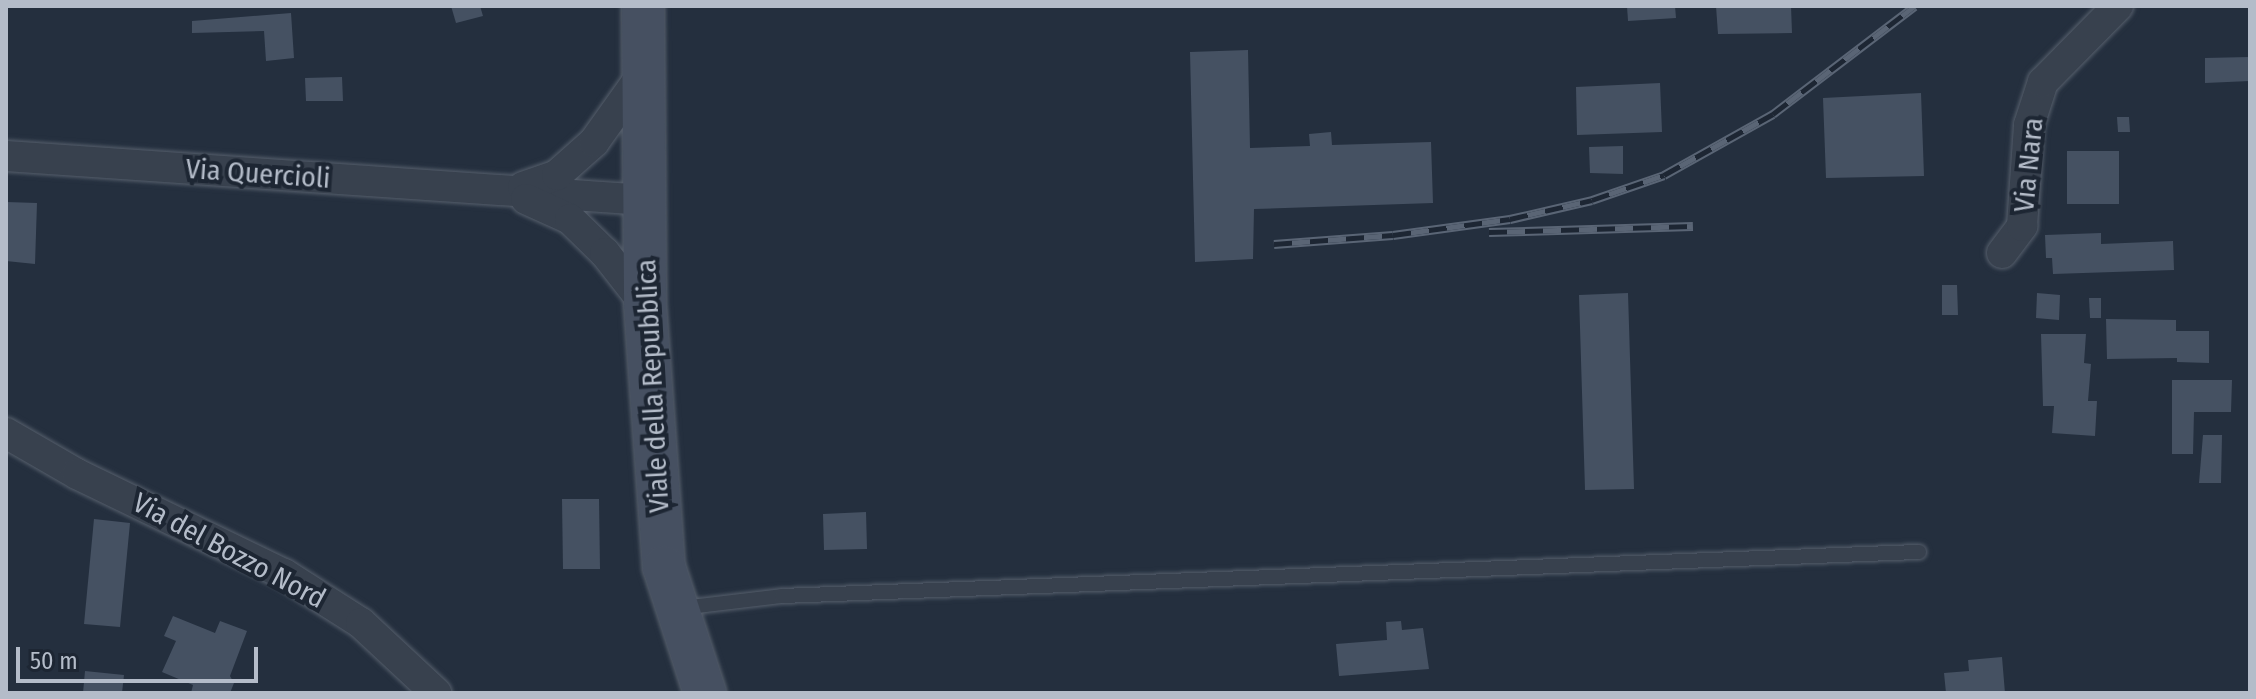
<!DOCTYPE html>
<html>
<head>
<meta charset="utf-8">
<style>
	body { margin:0 }
	#map { position:relative; width:2256px; height:699px; overflow:hidden; background:#242f3e; font-family:"Fira Sans Condensed",sans-serif }
	div>[style] { position:absolute }
	.building>* { inset:0; background:#455162 }
	.roads { filter:drop-shadow(0 0 2px #565f6c) drop-shadow(0 0 2px #565f6c) }
	.lane>* { height:14px; margin:-7px; padding:0 7px; transform-origin:7px; border-radius:7px; background:#38414e }
	.street>* { height:30px; margin:-15px; padding:0 15px; transform-origin:15px; border-radius:15px; background:#38414e }
	.secondary>* { height:42px; margin:-21px; padding:0 21px; transform-origin:21px; border-radius:21px; background:#465061 }
	.rail>* { height:9px; margin-top:-4.5px; transform-origin:0; background:repeating-linear-gradient(90deg,#1d2633 0 18px,#5a6575 0 36px); box-sizing:border-box; border-block:2px solid #5a6575 }
	span { translate:-50% -50%; white-space:nowrap; text-align:center; line-height:1.15; -webkit-text-stroke:8px #1d2633; paint-order:stroke }
	.street-label { font-size:28px; color:#b4bcc9 }
	.frame { position:absolute; inset:0; border:8px solid #b4bcc9; pointer-events:none }
	.scale { position:absolute; left:16px; top:647px; width:242px; height:36px; box-sizing:border-box; border:4px solid #b4bcc9; border-top:0; padding-left:10px; font-size:24px; line-height:28px; white-space:nowrap; color:#b4bcc9; -webkit-text-stroke:6px #1d2633; paint-order:stroke }
</style>
</head>
<body>
<div id="map">
	<div class="building">
		<i style="clip-path:polygon(451px 6px,480px 6px,483px 16px,456px 23px)"></i>
		<i style="clip-path:polygon(1627px 6px,1675px 6px,1676px 18px,1628px 21px)"></i>
		<i style="clip-path:polygon(1716px 6px,1791px 6px,1792px 33px,1718px 34px)"></i>
		<i style="clip-path:polygon(291px 13px,294px 58px,266px 61px,264px 31px,192px 33px,192px 21px)"></i>
		<i style="clip-path:polygon(1248px 50px,1250px 148px,1310px 146px,1309px 134px,1331px 132px,1332px 145px,1431px 142px,1433px 203px,1254px 209px,1253px 259px,1195px 262px,1190px 52px)"></i>
		<i style="clip-path:polygon(2249px 57px,2250px 81px,2205px 83px,2205px 58px)"></i>
		<i style="clip-path:polygon(342px 77px,343px 101px,306px 101px,305px 78px)"></i>
		<i style="clip-path:polygon(1660px 83px,1662px 132px,1577px 135px,1576px 87px)"></i>
		<i style="clip-path:polygon(1921px 93px,1924px 176px,1826px 178px,1823px 98px)"></i>
		<i style="clip-path:polygon(2117px 117px,2129px 117px,2130px 132px,2118px 132px)"></i>
		<i style="clip-path:polygon(1623px 146px,1623px 174px,1590px 173px,1589px 147px)"></i>
		<i style="clip-path:polygon(2067px 151px,2119px 151px,2119px 204px,2067px 204px)"></i>
		<i style="clip-path:polygon(6px 202px,37px 203px,35px 264px,6px 261px)"></i>
		<i style="clip-path:polygon(2101px 233px,2101px 244px,2173px 241px,2174px 270px,2053px 274px,2052px 258px,2046px 258px,2045px 235px)"></i>
		<i style="clip-path:polygon(1942px 285px,1957px 285px,1958px 315px,1942px 315px)"></i>
		<i style="clip-path:polygon(1628px 293px,1634px 489px,1585px 490px,1579px 295px)"></i>
		<i style="clip-path:polygon(2037px 293px,2060px 295px,2059px 320px,2036px 318px)"></i>
		<i style="clip-path:polygon(2089px 298px,2101px 298px,2101px 318px,2090px 318px)"></i>
		<i style="clip-path:polygon(2106px 319px,2176px 320px,2176px 331px,2209px 331px,2209px 363px,2177px 362px,2177px 358px,2107px 359px)"></i>
		<i style="clip-path:polygon(2041px 334px,2086px 334px,2084px 363px,2091px 364px,2088px 401px,2097px 401px,2095px 436px,2052px 433px,2054px 406px,2043px 406px)"></i>
		<i style="clip-path:polygon(2172px 380px,2232px 380px,2231px 412px,2194px 412px,2193px 454px,2172px 454px)"></i>
		<i style="clip-path:polygon(2203px 435px,2222px 435px,2221px 483px,2199px 483px)"></i>
		<i style="clip-path:polygon(562px 499px,599px 499px,600px 569px,563px 569px)"></i>
		<i style="clip-path:polygon(866px 512px,867px 549px,824px 550px,823px 514px)"></i>
		<i style="clip-path:polygon(94px 519px,130px 523px,120px 627px,84px 624px)"></i>
		<i style="clip-path:polygon(173px 616px,215px 633px,220px 621px,247px 631px,230px 676px,234px 683px,230px 693px,191px 693px,193px 685px,162px 672px,176px 641px,164px 636px)"></i>
		<i style="clip-path:polygon(1401px 621px,1402px 630px,1423px 628px,1429px 669px,1339px 676px,1336px 644px,1387px 640px,1386px 622px)"></i>
		<i style="clip-path:polygon(2002px 657px,2005px 693px,1946px 693px,1944px 673px,1969px 671px,1968px 660px)"></i>
		<i style="clip-path:polygon(85px 671px,124px 675px,122px 693px,83px 693px)"></i>
	</div>
	<div class="roads">
		<div class="lane">
			<i style="left:681px;top:608px;width:102px;rotate:-6.8deg"></i>
			<i style="left:782px;top:596px;width:1138px;rotate:-2.22deg"></i>
		</div>
		<div class="street">
			<i style="left:6px;top:156px;width:641px;rotate:3.94deg"></i>
			<i style="left:523px;top:187px;width:36px;rotate:-19deg"></i>
			<i style="left:557px;top:175px;width:50px;rotate:-41.7deg"></i>
			<i style="left:594px;top:142px;width:86px;rotate:-54.5deg"></i>
			<i style="left:526px;top:199px;width:48px;rotate:24.4deg"></i>
			<i style="left:570px;top:219px;width:49px;rotate:44.2deg"></i>
			<i style="left:605px;top:253px;width:65px;rotate:51.9deg"></i>
			<i style="left:2002px;top:253px;width:34px;rotate:-53deg"></i>
			<i style="left:2022px;top:226px;width:101px;rotate:-86deg"></i>
			<i style="left:2029px;top:125px;width:45px;rotate:-72deg"></i>
			<i style="left:2043px;top:82px;width:107px;rotate:-45.4deg"></i>
			<i style="left:6px;top:433px;width:82px;rotate:30deg"></i>
			<i style="left:77px;top:474px;width:230px;rotate:25.8deg"></i>
			<i style="left:284px;top:574px;width:91px;rotate:32.5deg"></i>
			<i style="left:361px;top:623px;width:103px;rotate:43deg"></i>
		</div>
		<div class="secondary">
			<i style="left:643px;top:6px;width:298px;rotate:89.6deg"></i>
			<i style="left:645px;top:304px;width:264px;rotate:85.9deg"></i>
			<i style="left:664px;top:567px;width:133px;rotate:72deg"></i>
		</div>
	</div>
	<div class="rail">
		<i style="left:1489px;top:232px;width:204px;rotate:-1.7deg"></i>
		<i style="left:1274px;top:244px;width:119px;rotate:-4.3deg"></i>
		<i style="left:1393px;top:235px;width:118px;rotate:-7.8deg"></i>
		<i style="left:1510px;top:219px;width:84px;rotate:-13deg"></i>
		<i style="left:1592px;top:200px;width:76px;rotate:-19.1deg"></i>
		<i style="left:1664px;top:175px;width:125px;rotate:-29.2deg"></i>
		<i style="left:1773px;top:114px;width:178px;rotate:-37.3deg"></i>
	</div>
	<div class="street-label">
		<span style="left:2029px;top:165px;rotate:-84deg">Via Nara</span>
		<span style="left:258px;top:174px;rotate:4deg">Via Quercioli</span>
		<span style="left:653px;top:386px;rotate:-93deg">Viale della Repubblica</span>
		<span style="left:229px;top:551px;rotate:28deg">Via del Bozzo Nord</span>
	</div>
	<div class="frame"></div>
	<div class="scale">50 m</div>
</div>
</body>
</html>
